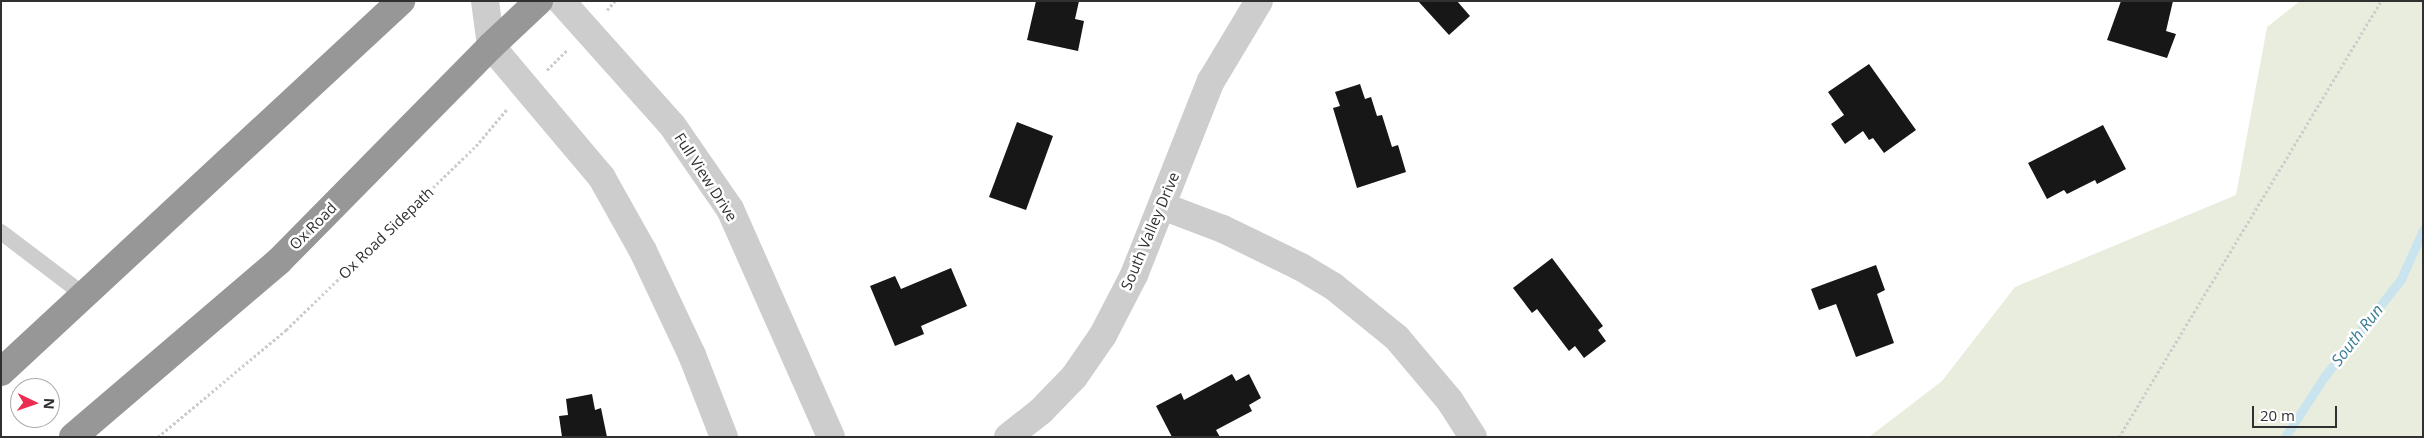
<!DOCTYPE html>
<html>
<head>
<meta charset="utf-8">
<style>
	body { margin:0 }
	#map { position:relative; width:2424px; height:438px; overflow:hidden; background:#fff; font-family:"Open Sans",sans-serif }
	div>[style] { position:absolute }
	.green>* { inset:0; background:#e8eddd }
	.stream>* { height:9px; margin:-4.5px; padding:0 4.5px; transform-origin:4.5px; border-radius:4.5px; background:#c9e4ee }
	.building>* { inset:0; background:#171717 }
	.path>* { height:3px; margin-top:-1.5px; transform-origin:0; background:repeating-linear-gradient(90deg,#cdcdcd 0 2.5px,transparent 0 5px) }
	.lane>* { height:16px; margin:-8px; padding:0 8px; transform-origin:8px; border-radius:8px; background:#cdcdcd }
	.street>* { height:28px; margin:-14px; padding:0 14px; transform-origin:14px; border-radius:14px; background:#cdcdcd }
	.highway>* { height:28px; margin:-14px; padding:0 14px; transform-origin:14px; border-radius:14px; background:#979797 }
	span { translate:-50% -50%; white-space:nowrap; text-align:center; line-height:1.15; -webkit-text-stroke:5px #fff; paint-order:stroke }
	.street-label { font-size:15px; color:#303030 }
	.water-label { font-size:16px; color:#3a7d96; font-style:italic }
	.frame { position:absolute; inset:0; border:2px solid #303030; pointer-events:none }
	.north { position:absolute; left:10px; top:378px; width:50px; height:50px; box-sizing:border-box; background:#fff; border:1px solid #acacac; border-radius:50%; rotate:93deg; font-size:14px; font-weight:700; line-height:20px; text-align:center; color:#303030 }
	.north::after { content:''; display:block; margin:auto; width:18px; height:22px; background:#ec2c51; clip-path:polygon(50% 0,100% 100%,50% 72%,0 100%) }
	.scale { position:absolute; left:2252px; top:406px; width:85px; height:22px; box-sizing:border-box; border:2px solid #303030; border-top:0; padding-left:6px; font-size:15px; line-height:18px; white-space:nowrap; color:#303030; -webkit-text-stroke:4px #fff; paint-order:stroke }
</style>
</head>
<body>
<div id="map">
	<div class="green">
		<i style="clip-path:polygon(2300px 1px,2423px 1px,2423px 437px,1869px 437px,1942px 381px,2015px 287px,2236px 195px,2267px 27px)"></i>
	</div>
	<div class="stream">
		<i style="left:2285px;top:437px;width:72px;rotate:-57deg"></i>
		<i style="left:2324px;top:377px;width:125px;rotate:-51.8deg"></i>
		<i style="left:2401px;top:279px;width:54px;rotate:-65.8deg"></i>
	</div>
	<div class="building">
		<i style="clip-path:polygon(1036px 1px,1079px 1px,1075px 19px,1084px 21px,1078px 51px,1027px 40px)"></i>
		<i style="clip-path:polygon(1418px 1px,1457px 1px,1470px 16px,1449px 35px)"></i>
		<i style="clip-path:polygon(2121px 1px,2173px 1px,2166px 31px,2176px 34px,2167px 58px,2107px 40px)"></i>
		<i style="clip-path:polygon(1869px 64px,1916px 130px,1884px 153px,1873px 138px,1869px 140px,1863px 131px,1845px 144px,1831px 124px,1844px 115px,1828px 92px)"></i>
		<i style="clip-path:polygon(1360px 84px,1365px 99px,1371px 97px,1377px 116px,1382px 115px,1392px 147px,1398px 145px,1406px 172px,1357px 188px,1333px 108px,1340px 106px,1335px 92px)"></i>
		<i style="clip-path:polygon(1017px 122px,1053px 136px,1026px 210px,989px 197px)"></i>
		<i style="clip-path:polygon(2103px 125px,2126px 169px,2097px 184px,2095px 180px,2067px 194px,2064px 190px,2047px 199px,2028px 163px)"></i>
		<i style="clip-path:polygon(1552px 258px,1603px 326px,1598px 330px,1606px 341px,1584px 358px,1575px 346px,1569px 351px,1537px 309px,1532px 313px,1513px 288px)"></i>
		<i style="clip-path:polygon(1876px 265px,1885px 290px,1877px 294px,1894px 343px,1856px 357px,1836px 304px,1819px 310px,1811px 289px)"></i>
		<i style="clip-path:polygon(951px 268px,967px 306px,921px 326px,924px 334px,895px 346px,870px 286px,895px 276px,901px 289px)"></i>
		<i style="clip-path:polygon(1232px 374px,1236px 381px,1249px 374px,1261px 398px,1249px 405px,1252px 411px,1216px 430px,1220px 437px,1172px 437px,1156px 406px,1181px 393px,1184px 400px)"></i>
		<i style="clip-path:polygon(592px 394px,595px 410px,601px 408px,607px 437px,562px 437px,559px 416px,568px 415px,566px 399px)"></i>
	</div>
	<div class="path">
		<i style="left:607px;top:10px;width:12px;rotate:-48deg"></i>
		<i style="left:547px;top:70px;width:28px;rotate:-45deg"></i>
		<i style="left:158px;top:437px;width:167px;rotate:-39.9deg"></i>
		<i style="left:286px;top:330px;width:264px;rotate:-44.1deg"></i>
		<i style="left:476px;top:146px;width:48px;rotate:-50deg"></i>
		<i style="left:2119px;top:437px;width:509px;rotate:-59deg"></i>
	</div>
	<div class="lane">
		<i style="left:1px;top:232px;width:104px;rotate:37.2deg"></i>
	</div>
	<div class="street">
		<i style="left:485px;top:1px;width:45px;rotate:82.4deg"></i>
		<i style="left:491px;top:46px;width:172px;rotate:49.9deg"></i>
		<i style="left:602px;top:178px;width:84px;rotate:60.7deg"></i>
		<i style="left:643px;top:251px;width:115px;rotate:64.8deg"></i>
		<i style="left:692px;top:355px;width:88px;rotate:68.7deg"></i>
		<i style="left:561px;top:1px;width:166px;rotate:48.2deg"></i>
		<i style="left:672px;top:125px;width:102px;rotate:55.4deg"></i>
		<i style="left:730px;top:209px;width:249px;rotate:66.1deg"></i>
		<i style="left:1162px;top:206px;width:65px;rotate:20.7deg"></i>
		<i style="left:1223px;top:229px;width:87px;rotate:26deg"></i>
		<i style="left:1301px;top:267px;width:37px;rotate:31deg"></i>
		<i style="left:1333px;top:286px;width:82px;rotate:39.1deg"></i>
		<i style="left:1397px;top:338px;width:82px;rotate:49.9deg"></i>
		<i style="left:1450px;top:401px;width:43px;rotate:57.4deg"></i>
		<i style="left:1008px;top:437px;width:42px;rotate:-38.2deg"></i>
		<i style="left:1041px;top:411px;width:47px;rotate:-45.9deg"></i>
		<i style="left:1074px;top:377px;width:51px;rotate:-55.4deg"></i>
		<i style="left:1103px;top:335px;width:68px;rotate:-62.7deg"></i>
		<i style="left:1134px;top:275px;width:209px;rotate:-68.4deg"></i>
		<i style="left:1211px;top:81px;width:93px;rotate:-59deg"></i>
	</div>
	<div class="highway">
		<i style="left:1px;top:372px;width:546px;rotate:-42.85deg"></i>
		<i style="left:73px;top:437px;width:271px;rotate:-40.5deg"></i>
		<i style="left:279px;top:261px;width:302px;rotate:-45.4deg"></i>
		<i style="left:491px;top:46px;width:66px;rotate:-43.2deg"></i>
	</div>
	<div class="street-label">
		<span style="left:706px;top:177px;rotate:57deg">Full View Drive</span>
		<span style="left:313px;top:226px;rotate:-45deg">Ox Road</span>
		<span style="left:1150px;top:231px;rotate:-67deg">South Valley Drive</span>
		<span style="left:386px;top:233px;rotate:-44deg">Ox Road Sidepath</span>
	</div>
	<div class="water-label">
		<span style="left:2357px;top:335px;rotate:-52deg">South Run</span>
	</div>
	<div class="frame"></div>
	<div class="north">N</div>
	<div class="scale">20 m</div>
</div>
</body>
</html>
